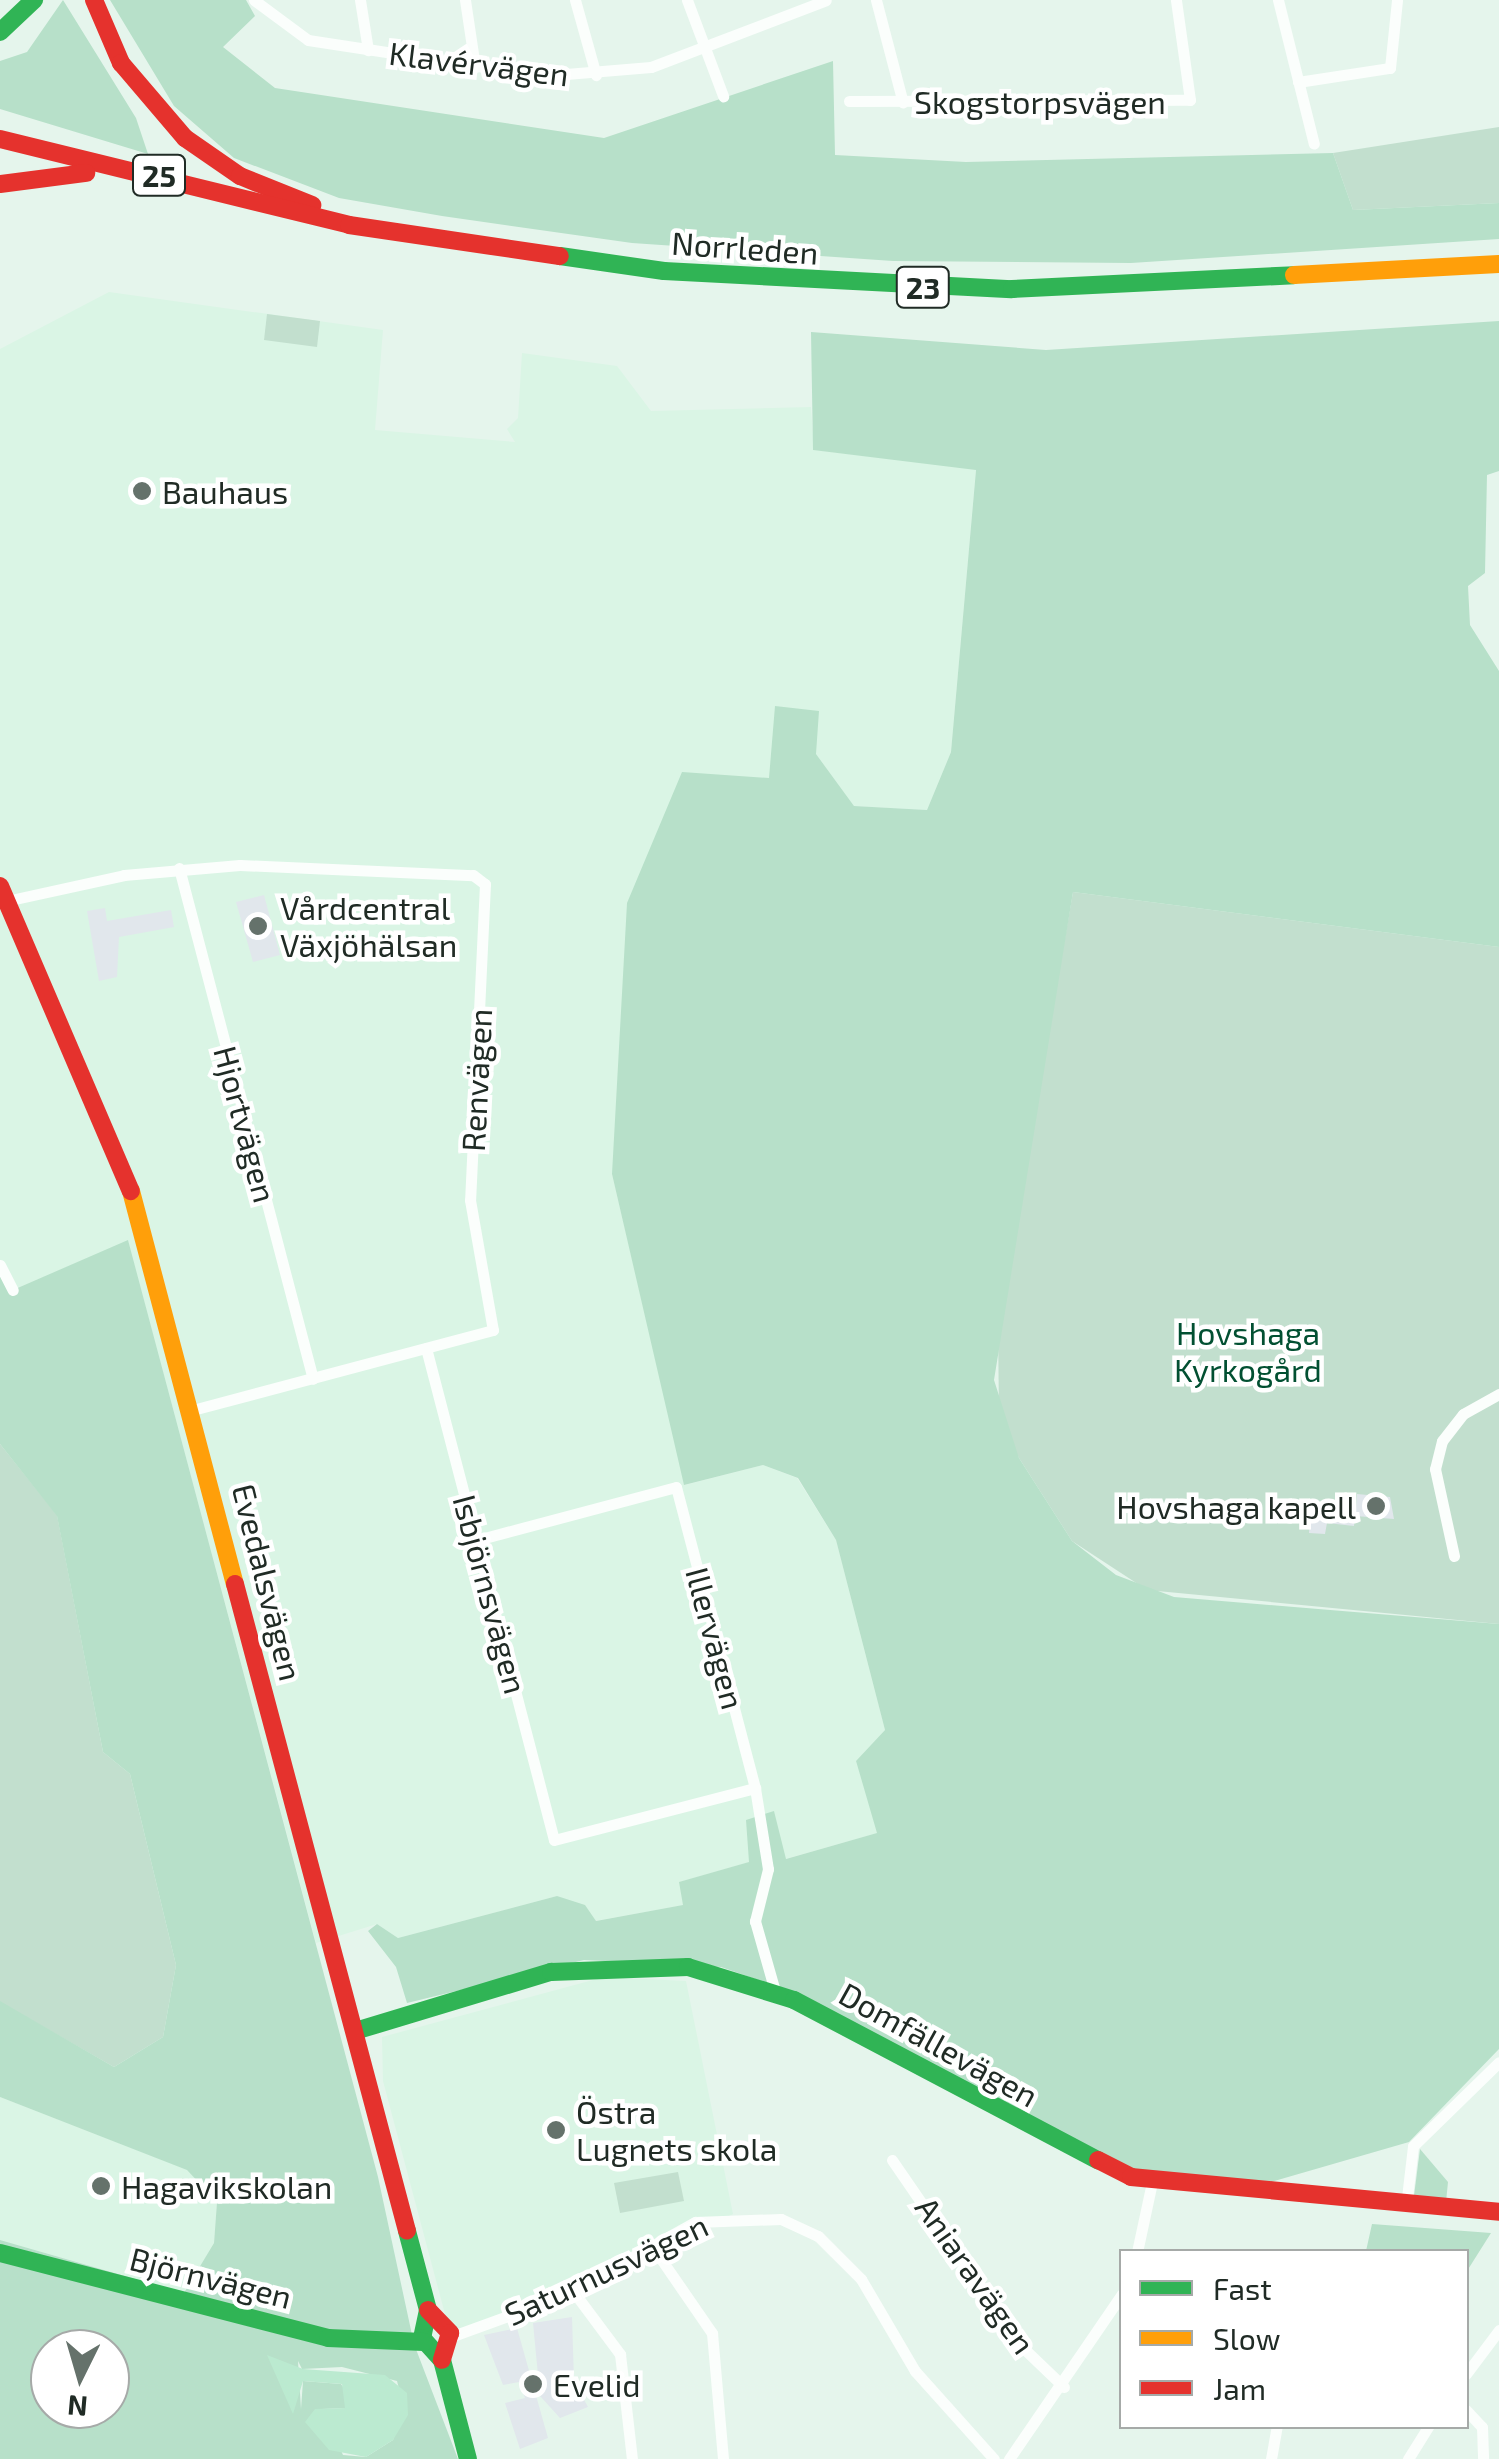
<!DOCTYPE html>
<html>
<head>
<meta charset="utf-8">
<style>
	body { margin:0 }
	#map { position:relative; width:1499px; height:2459px; overflow:hidden; background:#e5f5ec; font-family:"Exo 2",sans-serif }
	div>[style] { position:absolute }
	.built>* { inset:0; background:#daf5e5 }
	.green>* { inset:0; background:#c2dfce }
	.forest>* { inset:0; background:#b7e0c9 }
	.water>* { inset:0; background:#bbead0 }
	.building>* { inset:0; background:#e1e7ec }
	.street>* { height:11px; margin:-5.5px; padding:0 5.5px; transform-origin:5.5px; border-radius:5.5px; background:#fbfefc }
	.fast>* { height:18px; margin:-9px; padding:0 9px; transform-origin:9px; border-radius:9px; background:#30b455 }
	.slow>* { height:18px; margin:-9px; padding:0 9px; transform-origin:9px; border-radius:9px; background:#ff9f0a }
	.jam>* { height:18px; margin:-9px; padding:0 9px; transform-origin:9px; border-radius:9px; background:#e5322d }
	.dots>* { width:28px; height:28px; translate:-50% -50%; box-sizing:border-box; border:5px solid #fff; border-radius:50% }
	span { translate:-50% -50%; white-space:nowrap; text-align:center; line-height:1.15; -webkit-text-stroke:9px #fff; paint-order:stroke }
	.shield-label span { padding:2px 8px; background:#fff; border:2px solid; border-radius:8px; -webkit-text-stroke-width:0 }
	.shield-label { font-size:30px; color:#202b25; font-weight:700 }
	.street-label { font-size:32px; color:#202b25 }
	.poi-label { font-size:32px; color:#202b25 }
	.left { translate:0 -50%; text-align:left }
	.right { translate:-100% -50%; text-align:right }
	.park-label { font-size:32px; color:#025032 }
	.legend { position:absolute; left:1119px; top:2249px; width:350px; height:180px; box-sizing:border-box; background:#fff; border:2px solid #a6aaa8; margin:0; padding:12px 18px; list-style:none; font-size:30px; color:#202b25 }
	.legend li { display:flex; align-items:center; gap:20px; height:50px }
	.legend b { width:50px; border:2px solid #a6aaa8 }
	.north { position:absolute; left:30px; top:2329px; width:100px; height:100px; box-sizing:border-box; background:#fff; border:2px solid #a6aaa8; border-radius:50%; rotate:185deg; font-size:28px; font-weight:700; line-height:40px; text-align:center; color:#202b25 }
	.north::after { content:''; display:block; margin:auto; width:35px; height:45px; background:#65726b; clip-path:polygon(50% 0,100% 100%,50% 72%,0 100%) }
</style>
</head>
<body>
<div id="map">
	<div class="built">
		<i style="clip-path:polygon(109px 292px,383px 330px,375px 430px,515px 442px,507px 429px,518px 418px,522px 353px,617px 366px,651px 411px,811px 407px,814px 450px,976px 469px,951px 752px,927px 810px,854px 806px,816px 754px,770px 778px,612px 1174px,685px 1485px,763px 1465px,797px 1478px,836px 1540px,885px 1730px,856px 1761px,878px 1833px,785px 1859px,774px 1812px,750px 1862px,680px 1882px,684px 1905px,595px 1921px,557px 1896px,398px 1938px,377px 1924px,316px 1943px,128px 1241px,13px 1290px,0 1265px,0 349px)"></i>
		<i style="clip-path:polygon(604px 1977px,686px 1981px,733px 2214px,573px 2291px,450px 2333px,383px 2081px,382px 2037px)"></i>
		<i style="clip-path:polygon(0 2097px,188px 2170px,217px 2201px,214px 2243px,185px 2293px,0 2240px)"></i>
	</div>
	<div class="green">
		<i style="clip-path:polygon(1499px 127px,1499px 203px,1353px 210px,1333px 153px)"></i>
		<i style="clip-path:polygon(267px 314px,320px 321px,317px 347px,264px 340px)"></i>
		<i style="clip-path:polygon(1073px 892px,1499px 947px,1499px 1624px,1147px 1590px,1072px 1541px,1019px 1458px,999px 1419px,998px 1321px)"></i>
		<i style="clip-path:polygon(0 1444px,57px 1515px,103px 1752px,130px 1774px,176px 1965px,163px 2037px,114px 2067px,0 2002px)"></i>
		<i style="clip-path:polygon(678px 2172px,684px 2201px,620px 2213px,614px 2183px)"></i>
	</div>
	<div class="forest">
		<i style="clip-path:polygon(63px 0,136px 118px,148px 154px,0 109px,0 61px,27px 52px)"></i>
		<i style="clip-path:polygon(110px 0,246px 0,255px 16px,223px 47px,275px 88px,604px 138px,833px 61px,835px 155px,966px 162px,1333px 153px,1353px 210px,1499px 203px,1499px 239px,1131px 263px,893px 261px,632px 243px,442px 216px,339px 198px,234px 158px,174px 106px)"></i>
		<i style="clip-path:polygon(1499px 321px,1499px 471px,1487px 475px,1485px 573px,1468px 586px,1470px 625px,1499px 671px,1499px 947px,1073px 892px,994px 1380px,1019px 1458px,1072px 1541px,1116px 1575px,1174px 1597px,1499px 1624px,1499px 2049px,1409px 2142px,1257px 2186px,1132px 2170px,798px 1994px,721px 1967px,584px 1960px,407px 2003px,396px 1967px,368px 1931px,377px 1924px,398px 1938px,557px 1896px,585px 1905px,596px 1921px,683px 1905px,679px 1882px,749px 1862px,746px 1820px,774px 1811px,786px 1859px,877px 1833px,856px 1761px,885px 1730px,836px 1540px,798px 1478px,763px 1465px,684px 1485px,612px 1174px,627px 903px,682px 772px,769px 778px,775px 706px,819px 711px,816px 754px,854px 806px,927px 810px,951px 752px,976px 470px,813px 450px,811px 332px,1046px 350px)"></i>
		<i style="clip-path:polygon(evenodd,128px 1240px,378px 2177px,414px 2344px,458px 2459px,0 2459px,0 2240px,184px 2293px,214px 2243px,217px 2202px,187px 2170px,0 2097px,0 2001px,114px 2067px,163px 2037px,176px 1965px,130px 1774px,103px 1752px,57px 1516px,0 1444px,0 1265px,13px 1290px,128px 1240px,50px 2349px,110px 2349px,110px 2409px,50px 2409px,50px 2349px,128px 1240px,298px 2361px,302px 2369px,342px 2367px,397px 2381px,404px 2408px,393px 2440px,366px 2457px,343px 2455px,322px 2409px,345px 2408px,348px 2394px,341px 2384px,303px 2381px,301px 2409px,298px 2361px)"></i>
		<i style="clip-path:polygon(1420px 2149px,1448px 2182px,1446px 2202px,1414px 2196px)"></i>
		<i style="clip-path:polygon(1372px 2224px,1491px 2233px,1467px 2271px,1466px 2252px,1366px 2251px)"></i>
	</div>
	<div class="water">
		<i style="clip-path:polygon(267px 2355px,303px 2369px,385px 2375px,407px 2393px,408px 2415px,393px 2440px,366px 2457px,329px 2450px,305px 2422px,315px 2409px,345px 2408px,342px 2384px,303px 2381px,293px 2414px)"></i>
	</div>
	<div class="building">
		<i style="clip-path:polygon(264px 895px,280px 955px,253px 962px,236px 902px)"></i>
		<i style="clip-path:polygon(105px 908px,107px 921px,171px 910px,174px 927px,119px 937px,117px 977px,99px 981px,87px 911px)"></i>
		<i style="clip-path:polygon(1357px 1494px,1390px 1497px,1394px 1519px,1355px 1516px,1354px 1526px,1327px 1523px,1325px 1534px,1309px 1533px,1310px 1521px,1273px 1517px,1275px 1500px,1356px 1508px)"></i>
		<i style="clip-path:polygon(572px 2317px,574px 2381px,588px 2407px,560px 2418px,540px 2396px,533px 2323px)"></i>
		<i style="clip-path:polygon(517px 2328px,548px 2438px,520px 2449px,505px 2403px,525px 2398px,519px 2382px,503px 2385px,484px 2335px)"></i>
	</div>
	<div class="street">
		<i style="left:254px;top:0;width:67px;rotate:36.5deg"></i>
		<i style="left:308px;top:40px;width:237px;rotate:8.7deg"></i>
		<i style="left:542px;top:76px;width:109px;rotate:-4.7deg"></i>
		<i style="left:651px;top:67px;width:187px;rotate:-20.9deg"></i>
		<i style="left:360px;top:0;width:51px;rotate:80.9deg"></i>
		<i style="left:465px;top:0;width:68px;rotate:81.5deg"></i>
		<i style="left:575px;top:0;width:78px;rotate:74.4deg"></i>
		<i style="left:687px;top:0;width:103px;rotate:69.4deg"></i>
		<i style="left:876px;top:0;width:106px;rotate:75.3deg"></i>
		<i style="left:1278px;top:0;width:148px;rotate:76deg"></i>
		<i style="left:1298px;top:82px;width:93px;rotate:-8.7deg"></i>
		<i style="left:1390px;top:68px;width:68px;rotate:-84.1deg"></i>
		<i style="left:849px;top:101px;width:341px;rotate:-0.2deg"></i>
		<i style="left:1190px;top:100px;width:101px;rotate:-98deg"></i>
		<i style="left:179px;top:868px;width:528px;rotate:75.31deg"></i>
		<i style="left:6px;top:901px;width:121px;rotate:-12.4deg"></i>
		<i style="left:124px;top:875px;width:116px;rotate:-4.9deg"></i>
		<i style="left:240px;top:865px;width:233px;rotate:2.5deg"></i>
		<i style="left:473px;top:875px;width:15px;rotate:37deg"></i>
		<i style="left:485px;top:884px;width:316px;rotate:92.7deg"></i>
		<i style="left:470px;top:1200px;width:132px;rotate:80deg"></i>
		<i style="left:493px;top:1330px;width:310px;rotate:165.1deg"></i>
		<i style="left:0;top:1265px;width:28px;rotate:63deg"></i>
		<i style="left:426px;top:1348px;width:508px;rotate:75.42deg"></i>
		<i style="left:554px;top:1840px;width:208px;rotate:-14.5deg"></i>
		<i style="left:755px;top:1788px;width:311px;rotate:-104.7deg"></i>
		<i style="left:676px;top:1487px;width:206px;rotate:165.1deg"></i>
		<i style="left:1454px;top:1556px;width:89px;rotate:-102.3deg"></i>
		<i style="left:1435px;top:1469px;width:29px;rotate:-76deg"></i>
		<i style="left:1442px;top:1441px;width:34px;rotate:-52deg"></i>
		<i style="left:1463px;top:1414px;width:41px;rotate:-29.1deg"></i>
		<i style="left:755px;top:1788px;width:82px;rotate:80.9deg"></i>
		<i style="left:768px;top:1869px;width:54px;rotate:104deg"></i>
		<i style="left:755px;top:1921px;width:73px;rotate:74.1deg"></i>
		<i style="left:892px;top:2160px;width:221px;rotate:55.5deg"></i>
		<i style="left:1017px;top:2342px;width:65px;rotate:43.8deg"></i>
		<i style="left:1406px;top:2206px;width:60px;rotate:-83.3deg"></i>
		<i style="left:1413px;top:2146px;width:120px;rotate:-44.3deg"></i>
		<i style="left:652px;top:2246px;width:106px;rotate:55.4deg"></i>
		<i style="left:712px;top:2333px;width:126px;rotate:85deg"></i>
		<i style="left:1137px;top:2252px;width:72px;rotate:-77.9deg"></i>
		<i style="left:573px;top:2291px;width:79px;rotate:53.3deg"></i>
		<i style="left:620px;top:2354px;width:106px;rotate:83.5deg"></i>
		<i style="left:450px;top:2337px;width:115px;rotate:-19.9deg"></i>
		<i style="left:558px;top:2298px;width:157px;rotate:-29deg"></i>
		<i style="left:695px;top:2222px;width:86px;rotate:-2deg"></i>
		<i style="left:781px;top:2219px;width:41px;rotate:24.7deg"></i>
		<i style="left:818px;top:2236px;width:61px;rotate:45deg"></i>
		<i style="left:861px;top:2279px;width:107px;rotate:59.6deg"></i>
		<i style="left:915px;top:2371px;width:118px;rotate:48.1deg"></i>
		<i style="left:1466px;top:2374px;width:55px;rotate:-53.1deg"></i>
		<i style="left:1466px;top:2410px;width:23px;rotate:47deg"></i>
		<i style="left:1482px;top:2427px;width:32px;rotate:88deg"></i>
		<i style="left:1009px;top:2459px;width:200px;rotate:-55.6deg"></i>
		<i style="left:1271px;top:2459px;width:34px;rotate:-80deg"></i>
		<i style="left:1408px;top:2459px;width:39px;rotate:-58deg"></i>
	</div>
	<div class="fast">
		<i style="left:0;top:32px;width:47px;rotate:-43.3deg"></i>
		<i style="left:560px;top:256px;width:105px;rotate:8.2deg"></i>
		<i style="left:664px;top:271px;width:348px;rotate:3deg"></i>
		<i style="left:1012px;top:289px;width:282px;rotate:-2.8deg"></i>
		<i style="left:355px;top:2031px;width:205px;rotate:-16.8deg"></i>
		<i style="left:551px;top:1972px;width:137px;rotate:-2.1deg"></i>
		<i style="left:688px;top:1967px;width:111px;rotate:17.3deg"></i>
		<i style="left:794px;top:2000px;width:344px;rotate:27.8deg"></i>
		<i style="left:407px;top:2231px;width:82px;rotate:75.1deg"></i>
		<i style="left:428px;top:2310px;width:29px;rotate:102deg"></i>
		<i style="left:422px;top:2338px;width:30px;rotate:48deg"></i>
		<i style="left:442px;top:2360px;width:102px;rotate:75.3deg"></i>
		<i style="left:0;top:2253px;width:339px;rotate:14.5deg"></i>
		<i style="left:328px;top:2338px;width:96px;rotate:2.4deg"></i>
	</div>
	<div class="slow">
		<i style="left:1294px;top:275px;width:205px;rotate:-3.1deg"></i>
		<i style="left:131px;top:1191px;width:407px;rotate:75.2deg"></i>
	</div>
	<div class="jam">
		<i style="left:94px;top:0;width:69px;rotate:66.8deg"></i>
		<i style="left:121px;top:63px;width:99px;rotate:49.5deg"></i>
		<i style="left:185px;top:138px;width:67px;rotate:34.6deg"></i>
		<i style="left:240px;top:176px;width:78px;rotate:21.9deg"></i>
		<i style="left:0;top:139px;width:359px;rotate:13.8deg"></i>
		<i style="left:349px;top:225px;width:213px;rotate:8.4deg"></i>
		<i style="left:0;top:184px;width:87px;rotate:-7.3deg"></i>
		<i style="left:0;top:886px;width:332px;rotate:66.8deg"></i>
		<i style="left:235px;top:1584px;width:669px;rotate:75.11deg"></i>
		<i style="left:1098px;top:2160px;width:37px;rotate:27deg"></i>
		<i style="left:1131px;top:2177px;width:370px;rotate:5.4deg"></i>
		<i style="left:428px;top:2310px;width:32px;rotate:46deg"></i>
		<i style="left:450px;top:2333px;width:28px;rotate:107deg"></i>
	</div>
	<div class="dots">
		<i style="left:142px;top:491px;background:#65726b"></i>
		<i style="left:258px;top:926px;background:#65726b"></i>
		<i style="left:1376px;top:1506px;background:#65726b"></i>
		<i style="left:556px;top:2130px;background:#65726b"></i>
		<i style="left:101px;top:2186px;background:#65726b"></i>
		<i style="left:533px;top:2384px;background:#65726b"></i>
	</div>
	<div class="shield-label">
		<span style="left:159px;top:175px">25</span>
		<span style="left:923px;top:287px">23</span>
	</div>
	<div class="street-label">
		<span style="left:479px;top:63px;rotate:7deg">Klavérvägen</span>
		<span style="left:1040px;top:101px">Skogstorpsvägen</span>
		<span style="left:745px;top:247px;rotate:4deg">Norrleden</span>
		<span style="left:476px;top:1080px;rotate:-87deg">Renvägen</span>
		<span style="left:246px;top:1124px;rotate:75deg">Hjortvägen</span>
		<span style="left:268px;top:1582px;rotate:76deg">Evedalsvägen</span>
		<span style="left:491px;top:1594px;rotate:75deg">Isbjörnsvägen</span>
		<span style="left:716px;top:1638px;rotate:75deg">Illervägen</span>
		<span style="left:939px;top:2044px;rotate:29deg">Domfällevägen</span>
		<span style="left:606px;top:2269px;rotate:-25deg">Saturnusvägen</span>
		<span style="left:976px;top:2275px;rotate:55deg">Aniaravägen</span>
		<span style="left:211px;top:2277px;rotate:14deg">Björnvägen</span>
	</div>
	<div class="poi-label">
		<span class="left" style="left:162px;top:491px">Bauhaus</span>
		<span class="left" style="left:280px;top:926px">Vårdcentral<br>Växjöhälsan</span>
		<span class="right" style="left:1356px;top:1506px">Hovshaga kapell</span>
		<span class="left" style="left:576px;top:2130px">Östra<br>Lugnets skola</span>
		<span class="left" style="left:121px;top:2186px">Hagavikskolan</span>
		<span class="left" style="left:553px;top:2384px">Evelid</span>
	</div>
	<div class="park-label">
		<span style="left:1248px;top:1351px">Hovshaga<br>Kyrkogård</span>
	</div>
	<ul class="legend">
	<li><b style="height:12px;background:#30b455"></b>Fast</li>
	<li><b style="height:12px;background:#ff9f0a"></b>Slow</li>
	<li><b style="height:12px;background:#e5322d"></b>Jam</li>
	</ul>
	<div class="north">N</div>
</div>
</body>
</html>
